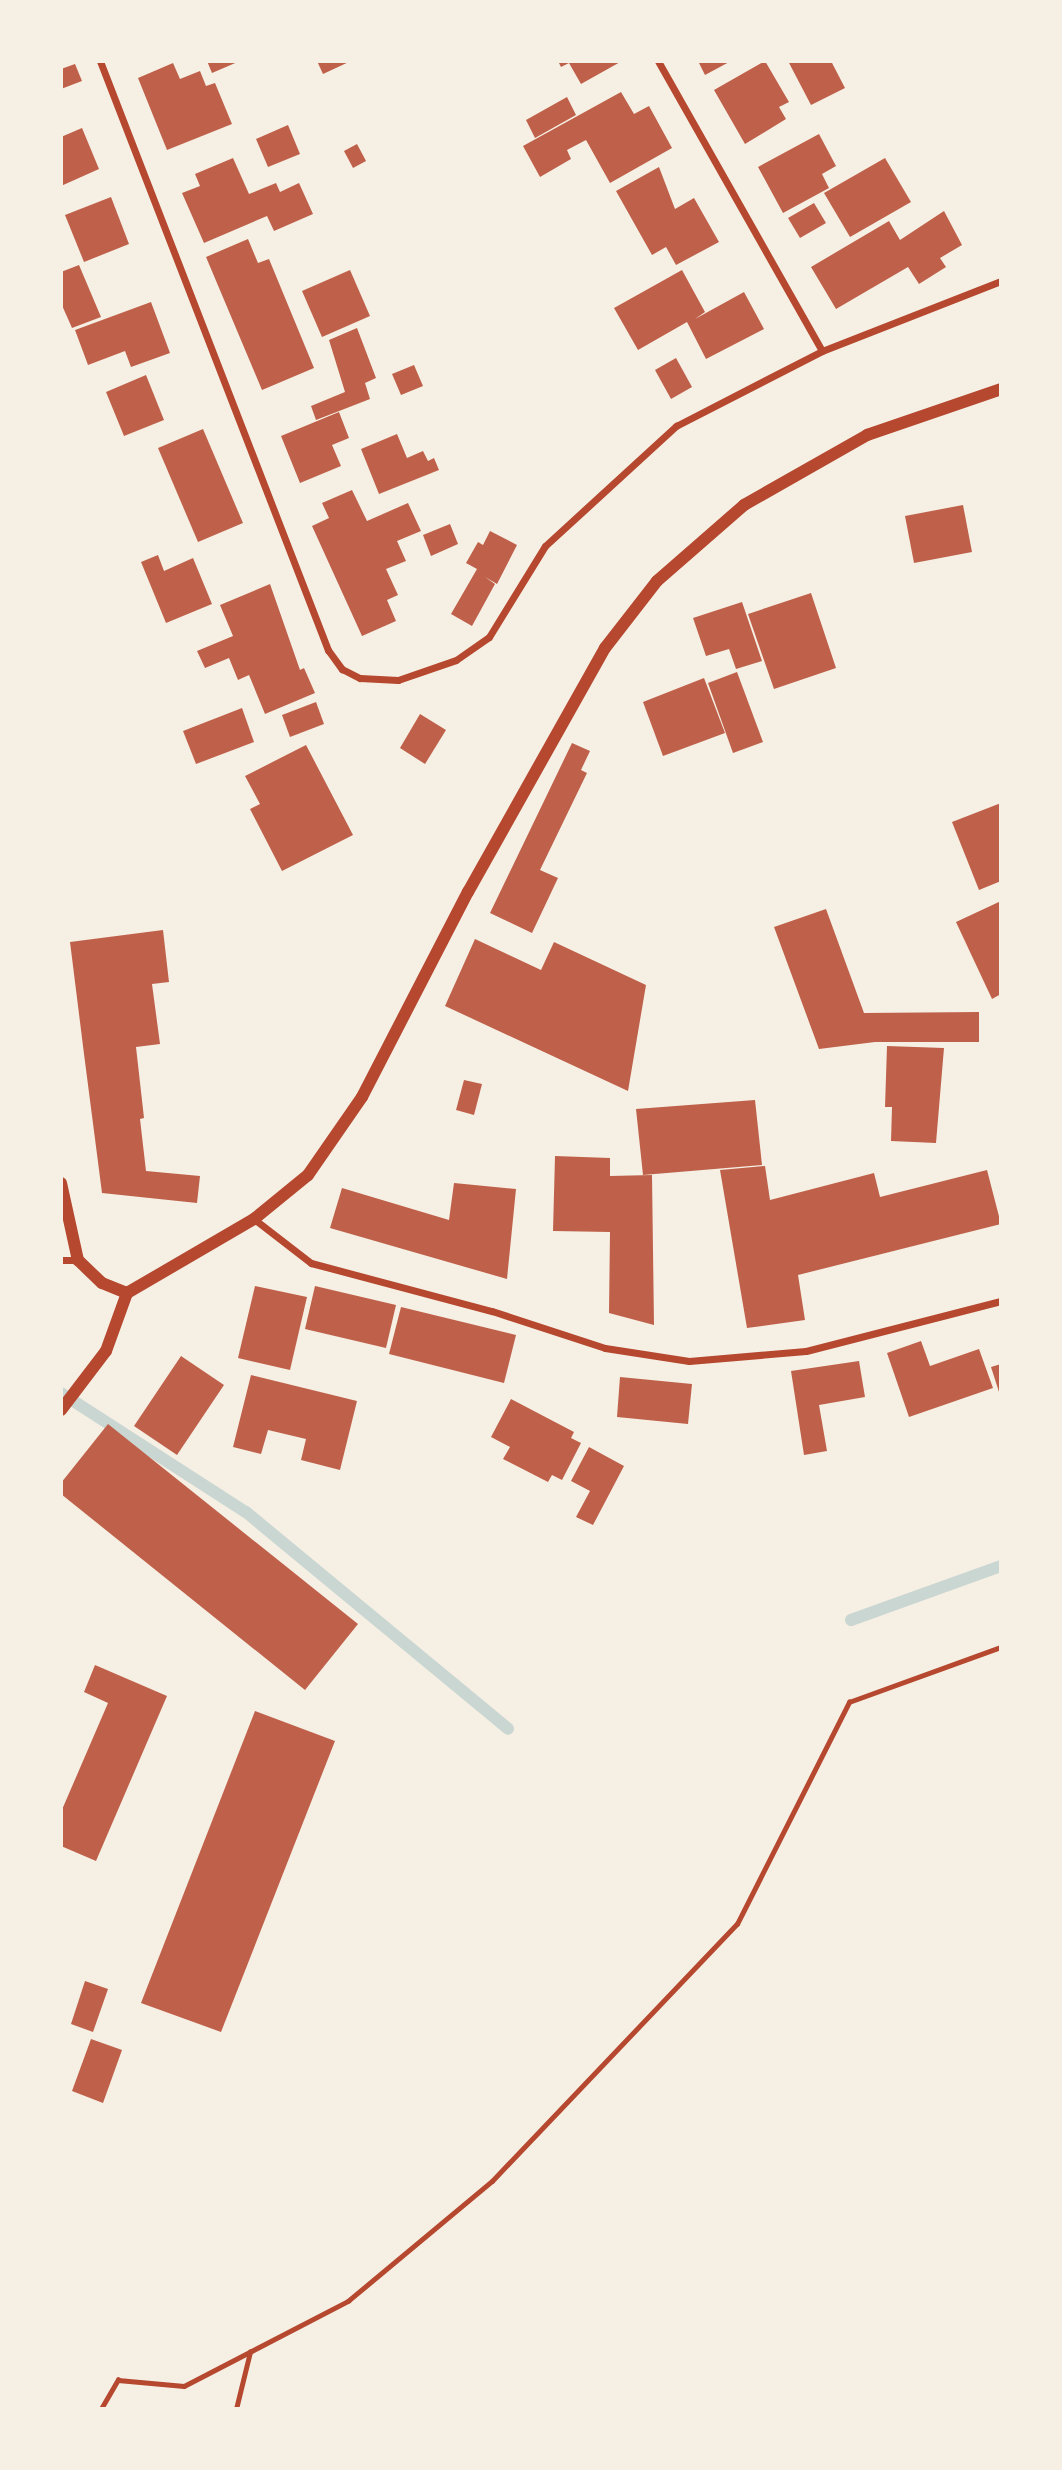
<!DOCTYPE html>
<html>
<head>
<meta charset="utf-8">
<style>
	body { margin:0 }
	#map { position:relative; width:1062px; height:2470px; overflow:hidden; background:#f6efe4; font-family:Poppins,sans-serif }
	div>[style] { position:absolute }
	.stream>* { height:12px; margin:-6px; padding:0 6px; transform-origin:6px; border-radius:6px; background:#c9d6d2 }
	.building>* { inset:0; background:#bf614a }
	.path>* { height:4.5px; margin:-2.25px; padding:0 2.25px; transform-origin:2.25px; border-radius:2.25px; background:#b5482f }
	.minor>* { height:7px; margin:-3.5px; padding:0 3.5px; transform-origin:3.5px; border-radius:3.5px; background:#b5482f }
	.tertiary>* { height:12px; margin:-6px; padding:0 6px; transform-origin:6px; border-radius:6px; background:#b5482f }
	span { translate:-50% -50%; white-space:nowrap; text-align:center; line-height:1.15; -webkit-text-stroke:5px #f6efe4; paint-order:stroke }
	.frame { position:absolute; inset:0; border:63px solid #f6efe4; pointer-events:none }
</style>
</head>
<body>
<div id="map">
	<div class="stream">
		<i style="left:61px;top:1393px;width:220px;rotate:32.8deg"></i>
		<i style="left:246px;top:1512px;width:340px;rotate:39.6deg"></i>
		<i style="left:851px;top:1620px;width:159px;rotate:-19.8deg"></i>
	</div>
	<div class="building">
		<i style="clip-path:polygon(207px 61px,240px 61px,212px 73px)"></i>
		<i style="clip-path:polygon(317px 61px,351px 61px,323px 74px)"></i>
		<i style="clip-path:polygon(558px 61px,622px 61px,581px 84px,569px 63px,561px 67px)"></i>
		<i style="clip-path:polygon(698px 61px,731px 61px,705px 75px)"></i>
		<i style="clip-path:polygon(765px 61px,789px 102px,779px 107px,786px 119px,745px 144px,714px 90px)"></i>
		<i style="clip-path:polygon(788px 61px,831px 61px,845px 88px,811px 105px)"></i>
		<i style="clip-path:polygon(173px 63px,180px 79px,200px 71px,206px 86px,215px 83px,232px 124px,167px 150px,138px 78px)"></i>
		<i style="clip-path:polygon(75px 64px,82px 81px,61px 89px,61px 69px)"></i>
		<i style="clip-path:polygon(621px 92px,634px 114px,649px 106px,672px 148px,610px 183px,586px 140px,567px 150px,571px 159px,540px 177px,523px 146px)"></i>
		<i style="clip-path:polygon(567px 97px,576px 115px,535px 138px,526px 120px)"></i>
		<i style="clip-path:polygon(288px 125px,300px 154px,268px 167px,256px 139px)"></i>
		<i style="clip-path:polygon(82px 128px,99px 169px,61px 186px,61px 137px)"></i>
		<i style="clip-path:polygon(819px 134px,836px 166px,822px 174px,829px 188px,783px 213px,758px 167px)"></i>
		<i style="clip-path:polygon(357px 144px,366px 161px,353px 168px,344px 151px)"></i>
		<i style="clip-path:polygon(233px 158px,249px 194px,276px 183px,280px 192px,299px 183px,313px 214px,274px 231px,267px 216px,204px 243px,182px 193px,200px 186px,195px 174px)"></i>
		<i style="clip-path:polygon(885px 158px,911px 202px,850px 237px,824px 193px)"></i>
		<i style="clip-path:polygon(659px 167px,675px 209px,694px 198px,719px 242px,676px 265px,666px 247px,652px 255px,616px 191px)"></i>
		<i style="clip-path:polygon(111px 197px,129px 244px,84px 262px,65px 215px)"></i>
		<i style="clip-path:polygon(814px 203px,826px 223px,800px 238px,788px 218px)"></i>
		<i style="clip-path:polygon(944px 211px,962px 245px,940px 258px,946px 267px,919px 284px,908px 267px,836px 309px,811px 267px,889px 221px,900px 240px)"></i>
		<i style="clip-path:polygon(248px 239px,258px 263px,269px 259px,314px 368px,262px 390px,206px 257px)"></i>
		<i style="clip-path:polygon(79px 265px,101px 317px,72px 328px,61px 303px,61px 272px)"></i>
		<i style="clip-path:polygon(350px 270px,370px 316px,322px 337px,302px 291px)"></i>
		<i style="clip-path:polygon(682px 270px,705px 312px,695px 319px,744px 292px,764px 329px,706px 359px,687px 322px,638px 350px,614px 308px)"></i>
		<i style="clip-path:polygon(151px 302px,170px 353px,131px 367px,125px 351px,88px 365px,75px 330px)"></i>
		<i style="clip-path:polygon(357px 328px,376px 378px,365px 383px,370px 399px,316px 420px,311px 406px,345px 392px,329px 340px)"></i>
		<i style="clip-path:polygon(676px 358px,692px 387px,671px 399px,655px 370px)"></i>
		<i style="clip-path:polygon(414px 365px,423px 386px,401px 395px,392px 374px)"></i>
		<i style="clip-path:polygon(146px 375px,164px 420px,124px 436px,106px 392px)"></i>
		<i style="clip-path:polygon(339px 412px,349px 438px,332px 445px,341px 466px,300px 483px,281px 436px)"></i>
		<i style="clip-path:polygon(203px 429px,243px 523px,198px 542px,158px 448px)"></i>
		<i style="clip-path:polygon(397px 434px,407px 458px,423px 451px,428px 461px,434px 458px,439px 470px,379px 494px,361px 449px)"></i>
		<i style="clip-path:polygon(352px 490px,367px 521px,408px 503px,421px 531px,397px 541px,406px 561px,386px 569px,398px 595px,387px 600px,396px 621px,362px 636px,312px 526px,329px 518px,322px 503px)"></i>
		<i style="clip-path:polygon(963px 505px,972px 552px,914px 563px,905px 516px)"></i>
		<i style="clip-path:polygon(450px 524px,458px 544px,431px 556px,423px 535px)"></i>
		<i style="clip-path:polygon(490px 531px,517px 545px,497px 584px,485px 577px,495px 584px,472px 626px,451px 614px,477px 569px,466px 563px,478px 542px,483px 545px)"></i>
		<i style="clip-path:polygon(158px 555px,164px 571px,193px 558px,212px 604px,166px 623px,141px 562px)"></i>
		<i style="clip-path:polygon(270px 584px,300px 670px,304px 668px,315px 693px,265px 714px,249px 675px,238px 680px,229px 658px,205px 668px,197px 651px,233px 636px,220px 605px)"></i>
		<i style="clip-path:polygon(811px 593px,836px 668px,774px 689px,748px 614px)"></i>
		<i style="clip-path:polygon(742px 602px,762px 661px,736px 669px,729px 649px,706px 656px,693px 618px)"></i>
		<i style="clip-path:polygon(737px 672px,763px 742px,733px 753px,708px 683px)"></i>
		<i style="clip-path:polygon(704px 678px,725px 733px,663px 756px,643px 702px)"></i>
		<i style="clip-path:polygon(316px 702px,324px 724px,290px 737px,282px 715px)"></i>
		<i style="clip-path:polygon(242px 708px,254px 742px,196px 764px,183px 731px)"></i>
		<i style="clip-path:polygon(420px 714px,446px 730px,425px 764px,400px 748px)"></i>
		<i style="clip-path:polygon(572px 743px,590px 751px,581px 770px,587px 773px,540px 870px,558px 878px,532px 933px,490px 913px)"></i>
		<i style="clip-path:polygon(306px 745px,353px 835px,282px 871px,250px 809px,260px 804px,245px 776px)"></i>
		<i style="clip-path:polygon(1001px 803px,1001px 881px,979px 890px,952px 822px)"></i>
		<i style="clip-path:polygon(1001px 901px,1001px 994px,992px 999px,956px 922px)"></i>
		<i style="clip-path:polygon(826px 909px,864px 1013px,979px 1012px,979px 1042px,875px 1042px,819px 1049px,774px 927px)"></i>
		<i style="clip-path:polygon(163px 930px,169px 982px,152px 984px,160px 1044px,136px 1047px,144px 1118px,140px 1119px,146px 1171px,200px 1176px,197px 1203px,102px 1193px,84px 1054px,70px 942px)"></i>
		<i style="clip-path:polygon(475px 939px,541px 970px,554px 942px,646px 985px,628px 1091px,445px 1006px)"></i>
		<i style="clip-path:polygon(887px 1046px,944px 1048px,936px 1143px,891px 1141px,892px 1107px,885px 1107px)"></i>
		<i style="clip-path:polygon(464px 1080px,482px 1084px,474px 1115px,456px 1110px)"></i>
		<i style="clip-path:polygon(755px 1100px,762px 1165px,643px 1175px,636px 1109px)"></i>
		<i style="clip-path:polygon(555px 1156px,610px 1158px,610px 1176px,652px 1175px,654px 1325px,609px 1313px,610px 1232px,553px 1231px)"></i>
		<i style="clip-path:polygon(765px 1166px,770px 1200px,874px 1173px,880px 1197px,987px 1170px,1001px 1224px,798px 1275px,805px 1320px,747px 1328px,720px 1170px)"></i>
		<i style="clip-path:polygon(454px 1183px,516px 1189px,507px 1279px,330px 1228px,342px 1188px,449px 1220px)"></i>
		<i style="clip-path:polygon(255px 1286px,307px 1297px,290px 1370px,238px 1358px)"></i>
		<i style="clip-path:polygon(315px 1286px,396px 1305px,386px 1348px,305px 1329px)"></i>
		<i style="clip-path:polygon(401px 1307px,516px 1335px,504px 1383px,389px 1354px)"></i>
		<i style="clip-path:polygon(921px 1341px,930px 1366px,979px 1349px,993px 1388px,909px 1417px,887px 1353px)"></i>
		<i style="clip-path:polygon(181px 1356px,224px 1385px,177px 1455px,134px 1426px)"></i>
		<i style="clip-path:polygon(859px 1361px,865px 1397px,819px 1405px,827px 1451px,804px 1455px,791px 1371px)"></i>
		<i style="clip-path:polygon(1001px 1364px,1001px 1395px,1000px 1395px,991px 1367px)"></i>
		<i style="clip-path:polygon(251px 1375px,357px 1401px,340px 1470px,301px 1460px,306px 1439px,268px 1430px,261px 1454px,233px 1447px)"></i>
		<i style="clip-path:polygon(620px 1377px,692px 1384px,688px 1424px,617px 1417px)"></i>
		<i style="clip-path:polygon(511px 1399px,574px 1432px,571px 1438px,581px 1443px,562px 1480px,552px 1475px,548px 1482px,503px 1459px,510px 1447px,491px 1437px)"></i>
		<i style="clip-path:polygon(108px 1424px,358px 1624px,305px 1690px,61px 1494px,61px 1483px)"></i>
		<i style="clip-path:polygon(589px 1447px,624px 1466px,593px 1525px,576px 1517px,590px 1491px,571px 1481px)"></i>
		<i style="clip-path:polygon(95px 1665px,167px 1696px,96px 1861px,61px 1846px,61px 1812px,108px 1703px,84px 1692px)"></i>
		<i style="clip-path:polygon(255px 1711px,335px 1741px,221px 2032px,141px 2003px)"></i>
		<i style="clip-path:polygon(85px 1981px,108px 1989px,93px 2032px,71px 2024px)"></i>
		<i style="clip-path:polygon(91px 2039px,122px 2050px,103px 2103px,72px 2091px)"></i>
	</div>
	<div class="path">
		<i style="left:101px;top:2409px;width:34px;rotate:-60deg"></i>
		<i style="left:118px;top:2380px;width:66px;rotate:5.2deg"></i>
		<i style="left:184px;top:2386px;width:185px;rotate:-27.4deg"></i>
		<i style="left:348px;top:2301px;width:187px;rotate:-39.8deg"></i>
		<i style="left:492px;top:2181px;width:355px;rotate:-46.4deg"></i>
		<i style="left:737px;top:1924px;width:249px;rotate:-63.2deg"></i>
		<i style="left:849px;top:1702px;width:162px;rotate:-19.9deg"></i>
		<i style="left:236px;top:2409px;width:59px;rotate:-76.2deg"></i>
	</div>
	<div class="minor">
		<i style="left:100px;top:61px;width:632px;rotate:68.84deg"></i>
		<i style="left:328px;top:650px;width:24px;rotate:54deg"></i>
		<i style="left:342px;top:669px;width:20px;rotate:27deg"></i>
		<i style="left:360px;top:678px;width:38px;rotate:3deg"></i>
		<i style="left:398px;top:680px;width:61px;rotate:-19deg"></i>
		<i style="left:456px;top:660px;width:40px;rotate:-34.9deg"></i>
		<i style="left:489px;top:637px;width:107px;rotate:-58.4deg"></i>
		<i style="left:545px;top:546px;width:178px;rotate:-42.5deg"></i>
		<i style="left:676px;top:426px;width:164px;rotate:-27.2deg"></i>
		<i style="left:822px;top:351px;width:192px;rotate:-21.4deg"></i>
		<i style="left:658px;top:61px;width:333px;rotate:60.5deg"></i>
		<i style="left:254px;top:1219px;width:72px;rotate:37.7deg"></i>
		<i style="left:311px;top:1263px;width:187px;rotate:14.9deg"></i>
		<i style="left:492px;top:1311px;width:119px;rotate:18.1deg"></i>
		<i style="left:605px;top:1348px;width:85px;rotate:8.8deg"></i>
		<i style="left:689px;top:1361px;width:117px;rotate:-4.9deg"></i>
		<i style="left:806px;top:1351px;width:201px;rotate:-14.4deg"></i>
		<i style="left:61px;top:1260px;width:17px"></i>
	</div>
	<div class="tertiary">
		<i style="left:61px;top:1183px;width:79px;rotate:77.6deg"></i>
		<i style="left:78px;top:1260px;width:33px;rotate:44deg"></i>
		<i style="left:102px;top:1283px;width:27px;rotate:22deg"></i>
		<i style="left:127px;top:1293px;width:147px;rotate:-30.2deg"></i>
		<i style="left:254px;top:1219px;width:70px;rotate:-39.2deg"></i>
		<i style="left:308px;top:1175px;width:95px;rotate:-55.3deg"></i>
		<i style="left:362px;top:1097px;width:231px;rotate:-62.7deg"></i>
		<i style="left:468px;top:892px;width:280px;rotate:-60.7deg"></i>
		<i style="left:605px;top:648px;width:85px;rotate:-52.2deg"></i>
		<i style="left:657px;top:581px;width:116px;rotate:-41.1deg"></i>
		<i style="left:744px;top:505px;width:142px;rotate:-29.6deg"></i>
		<i style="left:867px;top:435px;width:142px;rotate:-18.9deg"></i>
		<i style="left:61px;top:1410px;width:74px;rotate:-52.7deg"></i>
		<i style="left:106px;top:1351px;width:62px;rotate:-70.1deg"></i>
	</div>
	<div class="frame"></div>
</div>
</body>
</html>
